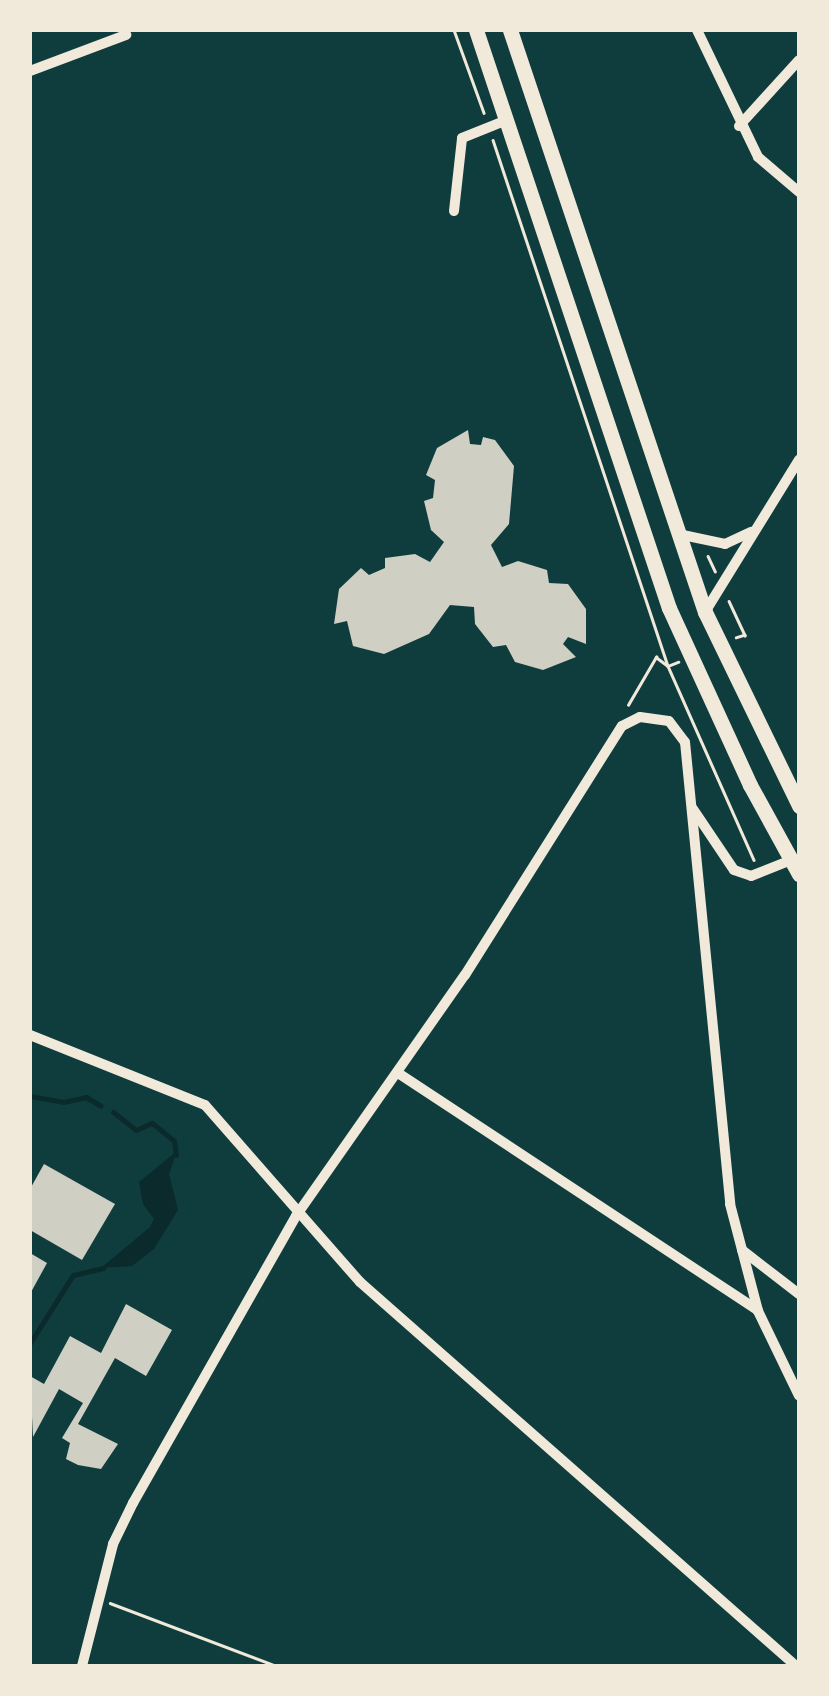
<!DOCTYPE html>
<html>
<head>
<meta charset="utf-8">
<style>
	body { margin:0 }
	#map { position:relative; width:829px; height:1696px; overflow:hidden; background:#0f3d3e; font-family:Spectral,serif }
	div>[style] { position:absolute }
	.water>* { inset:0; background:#0a2a2b }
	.stream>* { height:5px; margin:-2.5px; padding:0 2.5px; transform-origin:2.5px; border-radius:2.5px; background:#0a2a2b }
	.building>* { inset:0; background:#cfcfc3 }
	.path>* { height:2.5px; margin:-1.25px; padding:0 1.25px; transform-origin:1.25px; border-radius:1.25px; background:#f1e9da }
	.minor>* { height:10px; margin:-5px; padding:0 5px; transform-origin:5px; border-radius:5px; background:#f1e9da }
	.primary>* { height:15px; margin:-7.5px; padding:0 7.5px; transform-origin:7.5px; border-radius:7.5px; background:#f1e9da }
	span { translate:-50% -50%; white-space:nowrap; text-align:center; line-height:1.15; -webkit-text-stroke:9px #f1e9da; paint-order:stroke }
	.frame { position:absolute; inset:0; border:32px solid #f1e9da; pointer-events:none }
</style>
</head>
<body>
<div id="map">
	<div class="water">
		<i style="clip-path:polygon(177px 1151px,169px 1174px,178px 1210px,154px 1249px,132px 1266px,101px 1268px,150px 1227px,154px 1219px,143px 1204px,139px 1182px)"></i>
	</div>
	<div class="stream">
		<i style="left:30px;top:1096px;width:34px;rotate:10deg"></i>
		<i style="left:63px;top:1102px;width:24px;rotate:-12deg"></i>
		<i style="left:86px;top:1097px;width:17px;rotate:31deg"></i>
		<i style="left:113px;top:1112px;width:29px;rotate:38deg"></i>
		<i style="left:136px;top:1130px;width:17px;rotate:-24deg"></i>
		<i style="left:152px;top:1123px;width:28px;rotate:39deg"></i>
		<i style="left:174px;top:1141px;width:14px;rotate:82deg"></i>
		<i style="left:30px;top:1343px;width:80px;rotate:-57.7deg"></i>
		<i style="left:73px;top:1275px;width:31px;rotate:-13deg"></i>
	</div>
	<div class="building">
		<i style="clip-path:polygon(468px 430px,470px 444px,481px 445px,483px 437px,495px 440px,514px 466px,509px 524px,491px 545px,502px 567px,518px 561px,547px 570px,549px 583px,568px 584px,586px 609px,586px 644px,568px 637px,563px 644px,576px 657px,543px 670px,515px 662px,506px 645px,493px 647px,475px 624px,474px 607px,450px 605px,429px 634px,384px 654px,353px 646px,347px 621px,334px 624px,339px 589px,361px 568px,369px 575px,385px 568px,385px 558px,415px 554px,430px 562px,444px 542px,431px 530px,424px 501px,433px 498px,435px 480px,426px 475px,437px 448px)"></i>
		<i style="clip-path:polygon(44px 1164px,115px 1204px,82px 1260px,30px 1230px,30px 1189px)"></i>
		<i style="clip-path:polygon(30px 1253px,47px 1263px,30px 1294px)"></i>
		<i style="clip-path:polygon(126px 1304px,172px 1330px,146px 1376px,115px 1358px,78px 1424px,118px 1444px,101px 1469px,78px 1465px,66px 1459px,70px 1443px,62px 1438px,83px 1403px,59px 1389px,33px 1437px,30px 1376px,44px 1384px,70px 1336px,101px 1353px)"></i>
	</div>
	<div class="path">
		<i style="left:454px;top:30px;width:88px;rotate:70.1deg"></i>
		<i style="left:493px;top:140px;width:554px;rotate:71.6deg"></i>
		<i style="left:668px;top:666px;width:212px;rotate:66.1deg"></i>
		<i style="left:708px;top:556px;width:17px;rotate:65deg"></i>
		<i style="left:729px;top:601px;width:38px;rotate:65deg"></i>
		<i style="left:745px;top:635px;width:9px;rotate:162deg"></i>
		<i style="left:628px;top:705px;width:56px;rotate:-59.7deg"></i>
		<i style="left:656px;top:657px;width:15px;rotate:37deg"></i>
		<i style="left:668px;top:666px;width:11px;rotate:-22deg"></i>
		<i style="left:110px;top:1603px;width:178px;rotate:20.7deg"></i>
	</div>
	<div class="minor">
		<i style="left:697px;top:30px;width:141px;rotate:64.3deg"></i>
		<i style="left:758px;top:157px;width:54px;rotate:40.5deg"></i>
		<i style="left:30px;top:71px;width:103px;rotate:-20.6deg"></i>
		<i style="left:739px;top:126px;width:89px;rotate:-47.7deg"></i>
		<i style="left:454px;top:211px;width:73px;rotate:-83.7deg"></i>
		<i style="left:462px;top:138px;width:48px;rotate:-21.8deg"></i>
		<i style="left:678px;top:534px;width:48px;rotate:12deg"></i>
		<i style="left:725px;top:544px;width:29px;rotate:-25deg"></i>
		<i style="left:705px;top:612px;width:179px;rotate:-58.3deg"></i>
		<i style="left:693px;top:809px;width:73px;rotate:56.1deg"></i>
		<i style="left:734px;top:870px;width:18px;rotate:19deg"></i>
		<i style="left:751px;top:876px;width:43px;rotate:-21.8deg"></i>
		<i style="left:30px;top:1035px;width:188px;rotate:21.8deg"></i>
		<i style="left:205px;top:1105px;width:235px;rotate:48.8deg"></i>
		<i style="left:360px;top:1282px;width:581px;rotate:41.37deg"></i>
		<i style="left:398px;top:1073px;width:431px;rotate:33.4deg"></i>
		<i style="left:742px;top:1250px;width:72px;rotate:37.7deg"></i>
		<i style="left:82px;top:1666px;width:126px;rotate:-75.7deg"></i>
		<i style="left:113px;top:1544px;width:46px;rotate:-64deg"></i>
		<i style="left:133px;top:1503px;width:330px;rotate:-60.4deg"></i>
		<i style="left:296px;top:1216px;width:294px;rotate:-55deg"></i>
		<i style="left:465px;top:975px;width:294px;rotate:-57.8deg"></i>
		<i style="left:622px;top:726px;width:20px;rotate:-27deg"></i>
		<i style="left:640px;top:717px;width:29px;rotate:8deg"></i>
		<i style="left:669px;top:721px;width:26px;rotate:53deg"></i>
		<i style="left:685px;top:742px;width:464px;rotate:84.4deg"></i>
		<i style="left:730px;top:1204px;width:111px;rotate:75.3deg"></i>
		<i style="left:758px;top:1311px;width:94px;rotate:64.2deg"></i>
	</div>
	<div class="primary">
		<i style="left:476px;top:30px;width:609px;rotate:71.54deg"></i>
		<i style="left:669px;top:608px;width:195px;rotate:65.4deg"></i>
		<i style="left:750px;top:785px;width:102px;rotate:61.2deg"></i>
		<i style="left:510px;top:30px;width:614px;rotate:71.48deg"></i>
		<i style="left:705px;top:612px;width:216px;rotate:64.1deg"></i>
	</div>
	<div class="frame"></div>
</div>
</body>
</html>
